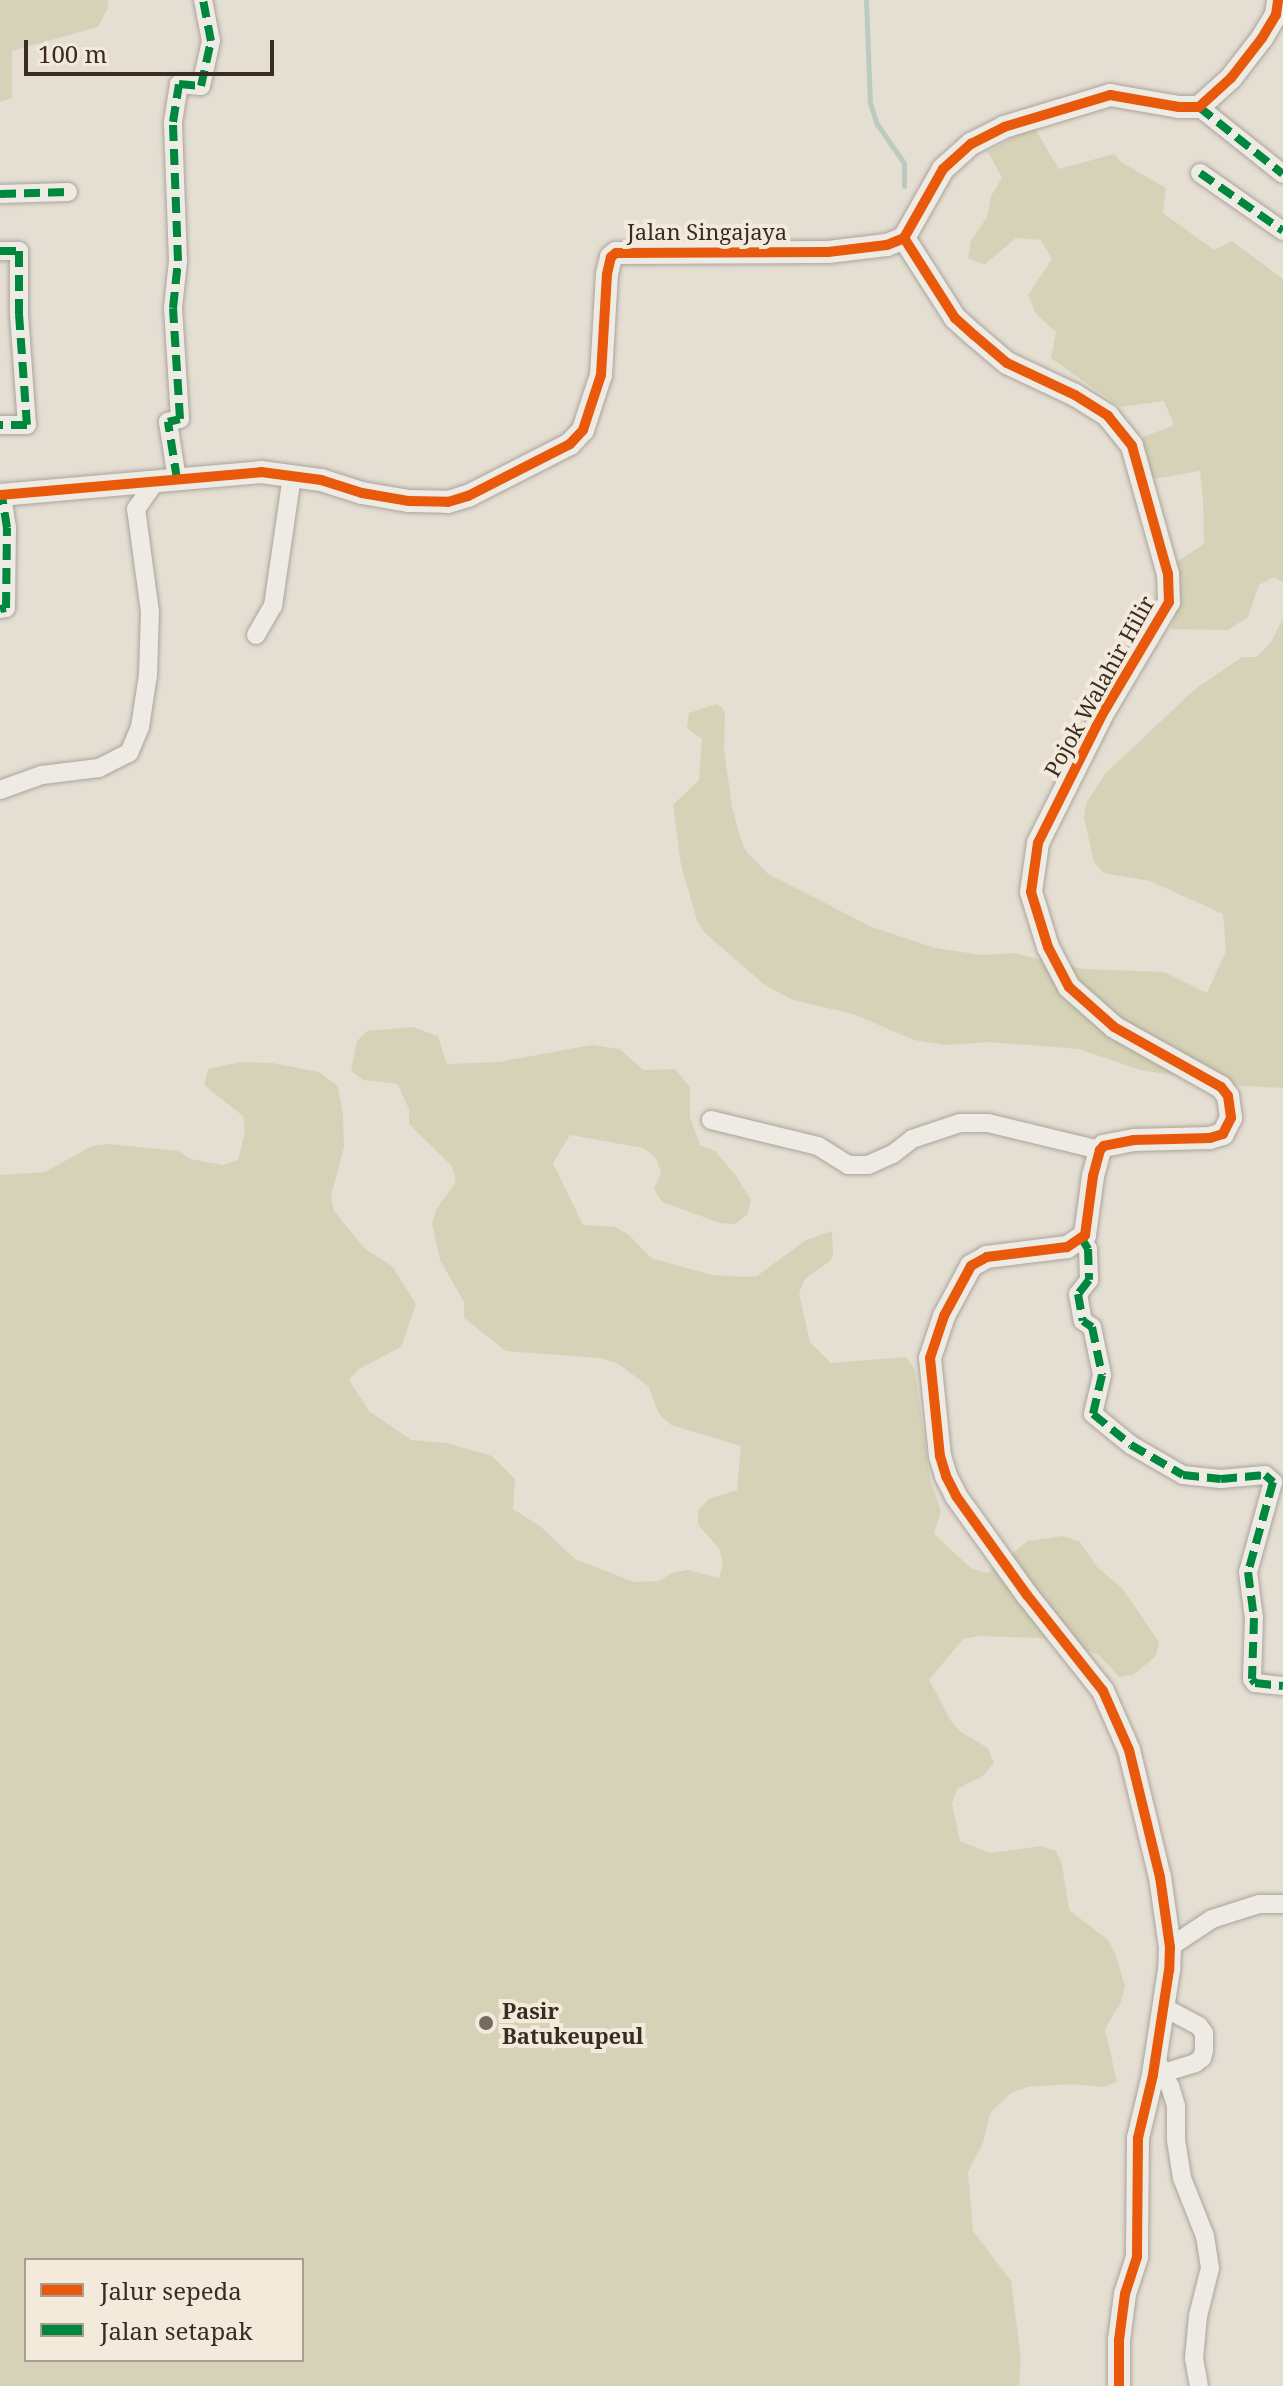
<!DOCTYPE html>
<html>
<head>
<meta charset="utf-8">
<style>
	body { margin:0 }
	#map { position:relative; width:1283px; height:2386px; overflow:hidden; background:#e5ded3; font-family:"Noto Serif",serif }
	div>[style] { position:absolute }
	.green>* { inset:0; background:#d6d2b7 }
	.stream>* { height:5px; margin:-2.5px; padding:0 2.5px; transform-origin:2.5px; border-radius:2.5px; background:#bdcac0 }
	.roads { filter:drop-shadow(0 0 2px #aba49b) drop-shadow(0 0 2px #aba49b) }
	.minor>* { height:18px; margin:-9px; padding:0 9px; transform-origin:9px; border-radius:9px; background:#eeeae4 }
	.tertiary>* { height:22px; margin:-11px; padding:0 11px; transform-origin:11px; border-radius:11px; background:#eeeae4 }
	.quiet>* { height:8px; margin-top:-4px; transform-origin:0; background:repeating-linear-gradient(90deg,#00873e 0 16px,transparent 0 24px) }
	.cycleway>* { height:10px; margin:-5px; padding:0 5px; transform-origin:5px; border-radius:5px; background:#e8590c }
	.dots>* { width:22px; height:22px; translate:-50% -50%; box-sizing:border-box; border:4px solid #f4eadb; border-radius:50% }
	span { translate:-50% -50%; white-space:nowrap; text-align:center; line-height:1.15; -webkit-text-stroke:8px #f4eadb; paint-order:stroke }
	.street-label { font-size:22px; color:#3a2c23 }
	.poi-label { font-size:22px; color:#3a2c23; font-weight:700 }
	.left { translate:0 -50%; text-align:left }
	.legend { position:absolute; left:24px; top:2258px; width:280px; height:104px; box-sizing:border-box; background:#f4eadb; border:2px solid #aa9e91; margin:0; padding:10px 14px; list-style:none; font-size:24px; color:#3a2c23 }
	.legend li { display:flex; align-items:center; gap:16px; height:40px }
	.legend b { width:40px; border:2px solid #aa9e91 }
	.scale { position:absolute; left:24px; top:40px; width:250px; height:36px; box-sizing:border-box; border:4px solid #3a2c23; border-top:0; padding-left:10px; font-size:24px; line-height:28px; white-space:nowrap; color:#3a2c23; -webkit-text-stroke:6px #f4eadb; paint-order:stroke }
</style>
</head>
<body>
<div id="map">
	<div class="green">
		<i style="clip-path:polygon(0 0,108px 0,108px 8px,98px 27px,12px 51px,12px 98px,0 102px)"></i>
		<i style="clip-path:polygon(1033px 126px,1059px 169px,1114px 154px,1121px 162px,1166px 188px,1163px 213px,1214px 250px,1232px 241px,1283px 279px,1283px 582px,1274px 577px,1259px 585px,1248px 617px,1228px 630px,1171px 629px,1175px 615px,1175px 563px,1204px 544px,1203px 501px,1200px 471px,1153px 479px,1141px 438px,1174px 425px,1164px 401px,1120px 407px,1051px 358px,1056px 332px,1036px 314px,1028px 295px,1052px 259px,1041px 240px,1016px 238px,984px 265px,968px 258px,971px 241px,987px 217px,991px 196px,1002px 178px,988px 152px)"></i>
		<i style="clip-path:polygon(1283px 618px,1283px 1088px,1242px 1086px,1140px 1070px,1079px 1049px,989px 1042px,945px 1045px,914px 1040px,853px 1014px,793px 1000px,765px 985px,705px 933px,697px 920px,681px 865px,673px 805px,699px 780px,702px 739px,687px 728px,689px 713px,716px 704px,723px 708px,725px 715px,724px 749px,732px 807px,740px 836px,746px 851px,768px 874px,872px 927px,935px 948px,982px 955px,1013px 953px,1082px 969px,1164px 972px,1207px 993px,1226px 951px,1223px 914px,1150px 881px,1103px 873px,1094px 862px,1084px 818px,1086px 803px,1105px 774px,1194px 690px,1242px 657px,1257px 657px,1271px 642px)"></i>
		<i style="clip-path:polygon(evenodd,412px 1027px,438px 1036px,447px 1064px,499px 1062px,592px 1045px,620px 1049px,643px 1070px,675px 1069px,690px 1087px,690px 1117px,700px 1145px,715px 1151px,736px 1176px,751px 1200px,747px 1215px,735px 1224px,720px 1223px,662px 1202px,654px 1189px,661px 1173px,656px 1158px,643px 1148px,570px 1135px,553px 1163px,583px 1225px,615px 1227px,629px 1235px,651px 1258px,712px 1275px,742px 1277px,757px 1276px,806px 1240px,832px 1231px,833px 1254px,830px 1261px,805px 1279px,799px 1293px,810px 1342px,831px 1363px,906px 1357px,915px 1370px,930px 1480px,941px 1511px,934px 1534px,972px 1569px,988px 1573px,1028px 1541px,1063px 1536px,1080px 1542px,1097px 1567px,1122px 1588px,1159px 1642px,1156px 1656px,1133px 1675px,1119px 1677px,1098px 1654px,1040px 1638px,978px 1636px,963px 1639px,929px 1680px,951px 1721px,961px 1732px,988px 1748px,994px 1763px,983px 1776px,957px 1789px,952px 1804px,960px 1841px,990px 1853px,1041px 1846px,1056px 1851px,1062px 1864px,1069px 1910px,1108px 1940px,1115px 1953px,1125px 1986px,1121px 2002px,1105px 2029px,1117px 2082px,1103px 2087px,1073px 2084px,1027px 2087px,1011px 2093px,990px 2113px,983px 2143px,968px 2172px,973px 2231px,1011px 2281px,1021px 2359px,1019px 2386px,0 2386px,0 1175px,45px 1172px,92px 1146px,109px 1144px,178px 1151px,191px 1159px,223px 1165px,238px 1160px,245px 1131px,243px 1116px,204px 1085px,208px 1069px,240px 1062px,272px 1063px,319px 1072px,338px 1086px,343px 1116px,344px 1147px,331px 1196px,334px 1211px,365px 1249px,392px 1266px,416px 1304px,401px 1347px,359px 1369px,349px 1380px,369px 1411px,411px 1440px,446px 1443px,492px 1456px,515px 1479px,513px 1509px,540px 1526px,575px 1559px,634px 1582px,659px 1581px,672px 1573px,688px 1570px,719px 1578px,723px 1564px,719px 1548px,698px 1525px,698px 1510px,709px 1499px,737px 1490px,741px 1446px,671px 1425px,659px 1414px,648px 1386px,617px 1363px,600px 1358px,506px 1351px,464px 1318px,464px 1302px,440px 1260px,432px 1223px,437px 1208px,456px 1182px,452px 1166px,409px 1124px,409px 1109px,397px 1084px,363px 1080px,351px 1071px,357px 1041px,367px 1031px,412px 1027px,26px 2260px,302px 2260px,302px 2360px,26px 2360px,26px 2260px)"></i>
	</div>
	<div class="stream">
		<i style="left:866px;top:0;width:103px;rotate:87.8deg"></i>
		<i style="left:870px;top:103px;width:22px;rotate:72deg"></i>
		<i style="left:877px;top:124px;width:47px;rotate:55.3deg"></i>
		<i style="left:904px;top:163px;width:23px;rotate:90deg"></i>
	</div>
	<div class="roads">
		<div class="minor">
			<i style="left:1199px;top:107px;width:107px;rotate:38.6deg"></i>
			<i style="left:1200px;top:173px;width:101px;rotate:34.9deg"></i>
			<i style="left:0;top:194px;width:68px;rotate:-1.7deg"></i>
			<i style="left:0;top:251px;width:19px"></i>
			<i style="left:19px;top:251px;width:63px;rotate:90deg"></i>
			<i style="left:19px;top:314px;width:111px;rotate:85.9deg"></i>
			<i style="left:27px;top:425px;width:27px;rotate:180deg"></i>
			<i style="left:177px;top:479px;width:58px;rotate:-99deg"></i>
			<i style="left:168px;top:422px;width:12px;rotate:-14deg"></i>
			<i style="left:180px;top:419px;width:111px;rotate:-93.6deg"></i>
			<i style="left:173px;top:308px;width:47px;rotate:-83.9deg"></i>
			<i style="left:178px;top:261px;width:139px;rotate:-92.1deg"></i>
			<i style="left:173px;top:122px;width:38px;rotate:-81deg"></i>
			<i style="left:179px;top:84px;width:22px;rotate:5deg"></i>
			<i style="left:201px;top:86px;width:46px;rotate:-77.5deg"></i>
			<i style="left:211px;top:41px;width:42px;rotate:-101deg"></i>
			<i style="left:0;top:609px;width:6px;rotate:-9deg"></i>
			<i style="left:6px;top:608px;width:80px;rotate:-89.3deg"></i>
			<i style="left:7px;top:528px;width:33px;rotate:-99deg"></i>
			<i style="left:256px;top:635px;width:34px;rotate:-60deg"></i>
			<i style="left:273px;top:606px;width:132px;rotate:-81.7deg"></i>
			<i style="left:0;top:790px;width:45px;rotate:-19.7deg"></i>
			<i style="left:42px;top:775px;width:57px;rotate:-7deg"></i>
			<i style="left:99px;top:768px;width:34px;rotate:-27deg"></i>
			<i style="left:129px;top:753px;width:28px;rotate:-67deg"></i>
			<i style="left:140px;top:727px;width:53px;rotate:-81.3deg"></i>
			<i style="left:148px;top:675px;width:63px;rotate:-88.2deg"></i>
			<i style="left:150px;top:612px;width:104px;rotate:-97.7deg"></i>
			<i style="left:136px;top:509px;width:35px;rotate:-55deg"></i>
			<i style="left:711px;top:1120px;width:110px;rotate:13.7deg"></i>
			<i style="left:818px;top:1146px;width:36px;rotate:32deg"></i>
			<i style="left:848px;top:1165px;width:20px"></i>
			<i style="left:868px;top:1165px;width:27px;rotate:-24deg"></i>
			<i style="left:893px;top:1154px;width:24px;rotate:-38deg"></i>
			<i style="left:912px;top:1139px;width:51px;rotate:-18.4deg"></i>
			<i style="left:960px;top:1123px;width:28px"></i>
			<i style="left:988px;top:1123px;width:115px;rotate:13.6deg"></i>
			<i style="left:1082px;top:1239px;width:12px;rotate:59deg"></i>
			<i style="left:1088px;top:1249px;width:31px;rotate:88deg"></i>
			<i style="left:1089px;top:1280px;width:18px;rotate:128deg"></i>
			<i style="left:1078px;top:1294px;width:27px;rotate:80deg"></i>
			<i style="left:1083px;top:1321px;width:11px;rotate:34deg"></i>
			<i style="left:1092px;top:1327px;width:49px;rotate:78.2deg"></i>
			<i style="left:1102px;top:1375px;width:40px;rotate:103deg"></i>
			<i style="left:1093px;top:1414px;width:49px;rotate:39.2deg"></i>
			<i style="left:1131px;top:1445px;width:60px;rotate:30deg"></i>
			<i style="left:1183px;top:1475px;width:38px;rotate:6deg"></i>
			<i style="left:1221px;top:1479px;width:44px;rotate:-5.2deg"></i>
			<i style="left:1265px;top:1475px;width:11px;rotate:41deg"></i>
			<i style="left:1273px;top:1482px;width:93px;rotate:105.5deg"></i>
			<i style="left:1248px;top:1572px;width:46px;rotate:82.6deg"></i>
			<i style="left:1254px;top:1618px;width:61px;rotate:91.9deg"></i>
			<i style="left:1252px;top:1679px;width:5px;rotate:53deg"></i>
			<i style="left:1255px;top:1683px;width:28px;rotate:6deg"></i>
			<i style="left:1170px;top:1947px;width:50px;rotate:-33.7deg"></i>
			<i style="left:1212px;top:1919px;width:49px;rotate:-17.7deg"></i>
			<i style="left:1259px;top:1904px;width:24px"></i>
			<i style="left:1156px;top:2059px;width:30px;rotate:63deg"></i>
			<i style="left:1170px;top:2086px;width:21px;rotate:73deg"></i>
			<i style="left:1176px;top:2106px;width:34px;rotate:90deg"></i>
			<i style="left:1176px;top:2140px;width:38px;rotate:81deg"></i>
			<i style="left:1182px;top:2178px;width:62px;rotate:68.4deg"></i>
			<i style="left:1205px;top:2236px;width:32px;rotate:81deg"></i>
			<i style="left:1210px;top:2268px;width:49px;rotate:104deg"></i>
			<i style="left:1198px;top:2316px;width:42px;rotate:95.4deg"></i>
			<i style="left:1194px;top:2358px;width:28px;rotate:80deg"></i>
			<i style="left:1163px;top:2073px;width:34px;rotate:-17deg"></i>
			<i style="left:1195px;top:2063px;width:9px;rotate:-36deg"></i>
			<i style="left:1202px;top:2058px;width:8px;rotate:-76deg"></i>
			<i style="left:1204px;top:2050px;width:17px;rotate:-90deg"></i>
			<i style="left:1204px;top:2033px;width:9px;rotate:-126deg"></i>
			<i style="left:1199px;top:2026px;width:40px;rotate:-152deg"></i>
		</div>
		<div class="tertiary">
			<i style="left:904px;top:238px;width:95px;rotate:57.5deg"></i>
			<i style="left:955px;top:318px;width:25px;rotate:42deg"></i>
			<i style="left:974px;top:335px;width:43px;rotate:40.3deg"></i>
			<i style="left:1007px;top:363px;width:75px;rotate:25.2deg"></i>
			<i style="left:1075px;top:395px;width:39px;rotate:32deg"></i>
			<i style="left:1108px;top:416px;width:38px;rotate:51deg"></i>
			<i style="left:1132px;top:446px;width:133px;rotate:74.3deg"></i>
			<i style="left:1168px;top:574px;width:28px;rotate:88deg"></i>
			<i style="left:1169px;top:602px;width:131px;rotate:120.7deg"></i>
			<i style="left:1102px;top:715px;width:143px;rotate:116.6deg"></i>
			<i style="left:1038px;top:843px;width:49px;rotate:98.1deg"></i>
			<i style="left:1031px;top:892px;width:58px;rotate:72.8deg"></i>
			<i style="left:1048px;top:947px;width:45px;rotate:62.3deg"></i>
			<i style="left:1069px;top:987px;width:60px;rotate:41.6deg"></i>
			<i style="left:1114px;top:1027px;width:123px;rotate:29.3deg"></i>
			<i style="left:1221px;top:1087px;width:11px;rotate:52deg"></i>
			<i style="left:1228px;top:1096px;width:22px;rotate:82deg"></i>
			<i style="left:1231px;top:1118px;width:18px;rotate:117deg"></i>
			<i style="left:1223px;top:1134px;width:14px;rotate:163deg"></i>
			<i style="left:1210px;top:1138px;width:76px;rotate:178.5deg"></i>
			<i style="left:1134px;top:1140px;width:31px;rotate:169deg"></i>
			<i style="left:1104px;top:1146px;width:6px;rotate:135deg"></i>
			<i style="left:1100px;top:1150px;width:27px;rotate:105deg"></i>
			<i style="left:1093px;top:1176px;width:60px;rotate:97.7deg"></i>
			<i style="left:1085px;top:1235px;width:22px;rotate:146deg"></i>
			<i style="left:1067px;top:1247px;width:81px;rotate:172.9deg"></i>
			<i style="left:987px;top:1257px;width:18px;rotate:151deg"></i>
			<i style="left:971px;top:1266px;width:57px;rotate:118.4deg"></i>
			<i style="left:944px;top:1316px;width:44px;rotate:108.4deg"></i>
			<i style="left:930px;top:1358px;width:99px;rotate:84.2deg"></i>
			<i style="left:940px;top:1456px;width:21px;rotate:73deg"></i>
			<i style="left:946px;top:1476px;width:22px;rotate:63deg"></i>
			<i style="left:956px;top:1496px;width:122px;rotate:54.4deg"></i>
			<i style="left:1027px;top:1595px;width:122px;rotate:51.6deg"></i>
			<i style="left:1103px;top:1691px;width:64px;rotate:66.2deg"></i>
			<i style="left:1129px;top:1750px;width:131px;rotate:76.3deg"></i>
			<i style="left:1160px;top:1877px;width:71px;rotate:81.9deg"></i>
			<i style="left:1170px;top:1947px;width:23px;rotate:92deg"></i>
			<i style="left:1169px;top:1970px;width:106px;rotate:98.7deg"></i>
			<i style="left:1153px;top:2075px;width:65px;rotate:103.4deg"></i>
			<i style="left:1138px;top:2138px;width:119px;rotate:90.5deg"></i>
			<i style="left:1137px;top:2257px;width:39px;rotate:108deg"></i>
			<i style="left:1125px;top:2294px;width:46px;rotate:97.4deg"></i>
			<i style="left:1119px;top:2340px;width:46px;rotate:90deg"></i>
			<i style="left:0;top:495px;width:262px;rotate:-5deg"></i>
			<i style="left:261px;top:472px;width:61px;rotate:7.6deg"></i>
			<i style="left:321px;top:480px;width:43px;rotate:17.6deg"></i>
			<i style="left:362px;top:493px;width:48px;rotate:9.7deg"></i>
			<i style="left:409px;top:501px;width:39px;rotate:1deg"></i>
			<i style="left:448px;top:502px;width:21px;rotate:-17deg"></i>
			<i style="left:468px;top:496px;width:114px;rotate:-27deg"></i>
			<i style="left:570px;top:444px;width:19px;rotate:-47deg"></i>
			<i style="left:583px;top:430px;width:58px;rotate:-71.9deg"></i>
			<i style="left:601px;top:375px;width:101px;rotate:-86.6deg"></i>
			<i style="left:607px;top:274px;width:17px;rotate:-77deg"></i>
			<i style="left:611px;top:257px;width:6px;rotate:-39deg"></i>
			<i style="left:616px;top:253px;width:212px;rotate:-0.3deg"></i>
			<i style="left:828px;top:252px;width:59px;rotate:-6.8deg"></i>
			<i style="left:887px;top:245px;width:18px;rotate:-22deg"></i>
			<i style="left:904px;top:238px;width:79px;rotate:-60.5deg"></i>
			<i style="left:943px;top:169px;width:38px;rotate:-42deg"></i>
			<i style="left:971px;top:144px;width:37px;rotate:-27deg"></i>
			<i style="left:1004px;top:127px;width:111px;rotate:-16.8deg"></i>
			<i style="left:1110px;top:95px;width:70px;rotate:9.9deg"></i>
			<i style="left:1179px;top:107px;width:20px"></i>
			<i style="left:1199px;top:107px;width:43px;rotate:-42.2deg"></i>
			<i style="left:1231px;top:78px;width:51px;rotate:-52.2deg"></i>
			<i style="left:1262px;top:38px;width:27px;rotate:-59deg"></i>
			<i style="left:1276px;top:15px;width:15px;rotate:-82deg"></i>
		</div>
	</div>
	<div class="quiet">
		<i style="left:1199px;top:107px;width:107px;rotate:38.6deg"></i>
		<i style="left:1200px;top:173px;width:101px;rotate:34.9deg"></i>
		<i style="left:0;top:194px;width:68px;rotate:-1.7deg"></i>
		<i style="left:0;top:251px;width:19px"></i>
		<i style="left:19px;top:251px;width:63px;rotate:90deg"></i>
		<i style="left:19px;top:314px;width:111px;rotate:85.9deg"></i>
		<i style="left:27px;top:425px;width:27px;rotate:180deg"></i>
		<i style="left:177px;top:479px;width:58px;rotate:-99deg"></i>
		<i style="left:168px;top:422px;width:12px;rotate:-14deg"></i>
		<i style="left:180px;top:419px;width:111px;rotate:-93.6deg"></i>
		<i style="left:173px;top:308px;width:47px;rotate:-83.9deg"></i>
		<i style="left:178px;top:261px;width:139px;rotate:-92.1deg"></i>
		<i style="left:173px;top:122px;width:38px;rotate:-81deg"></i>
		<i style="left:179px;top:84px;width:22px;rotate:5deg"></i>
		<i style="left:201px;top:86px;width:46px;rotate:-77.5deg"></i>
		<i style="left:211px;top:41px;width:42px;rotate:-101deg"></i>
		<i style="left:0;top:609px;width:6px;rotate:-9deg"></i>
		<i style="left:6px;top:608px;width:80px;rotate:-89.3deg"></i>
		<i style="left:7px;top:528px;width:33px;rotate:-99deg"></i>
		<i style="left:1082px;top:1239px;width:12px;rotate:59deg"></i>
		<i style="left:1088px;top:1249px;width:31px;rotate:88deg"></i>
		<i style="left:1089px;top:1280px;width:18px;rotate:128deg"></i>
		<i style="left:1078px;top:1294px;width:27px;rotate:80deg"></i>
		<i style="left:1083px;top:1321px;width:11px;rotate:34deg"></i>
		<i style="left:1092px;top:1327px;width:49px;rotate:78.2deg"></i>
		<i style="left:1102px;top:1375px;width:40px;rotate:103deg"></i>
		<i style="left:1093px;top:1414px;width:49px;rotate:39.2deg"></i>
		<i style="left:1131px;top:1445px;width:60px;rotate:30deg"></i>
		<i style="left:1183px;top:1475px;width:38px;rotate:6deg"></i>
		<i style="left:1221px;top:1479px;width:44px;rotate:-5.2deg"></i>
		<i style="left:1265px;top:1475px;width:11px;rotate:41deg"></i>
		<i style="left:1273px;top:1482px;width:93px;rotate:105.5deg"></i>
		<i style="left:1248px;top:1572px;width:46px;rotate:82.6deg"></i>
		<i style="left:1254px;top:1618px;width:61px;rotate:91.9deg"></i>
		<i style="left:1252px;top:1679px;width:5px;rotate:53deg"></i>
		<i style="left:1255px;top:1683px;width:28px;rotate:6deg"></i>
	</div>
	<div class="cycleway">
		<i style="left:904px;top:238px;width:95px;rotate:57.5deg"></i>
		<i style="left:955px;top:318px;width:25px;rotate:42deg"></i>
		<i style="left:974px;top:335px;width:43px;rotate:40.3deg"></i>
		<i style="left:1007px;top:363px;width:75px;rotate:25.2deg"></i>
		<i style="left:1075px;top:395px;width:39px;rotate:32deg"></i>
		<i style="left:1108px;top:416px;width:38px;rotate:51deg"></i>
		<i style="left:1132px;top:446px;width:133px;rotate:74.3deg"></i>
		<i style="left:1168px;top:574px;width:28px;rotate:88deg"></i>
		<i style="left:1169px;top:602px;width:131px;rotate:120.7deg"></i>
		<i style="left:1102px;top:715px;width:143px;rotate:116.6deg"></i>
		<i style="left:1038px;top:843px;width:49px;rotate:98.1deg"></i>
		<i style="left:1031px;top:892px;width:58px;rotate:72.8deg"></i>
		<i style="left:1048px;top:947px;width:45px;rotate:62.3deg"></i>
		<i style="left:1069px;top:987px;width:60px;rotate:41.6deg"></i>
		<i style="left:1114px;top:1027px;width:123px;rotate:29.3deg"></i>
		<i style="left:1221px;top:1087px;width:11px;rotate:52deg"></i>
		<i style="left:1228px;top:1096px;width:22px;rotate:82deg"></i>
		<i style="left:1231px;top:1118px;width:18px;rotate:117deg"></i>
		<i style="left:1223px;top:1134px;width:14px;rotate:163deg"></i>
		<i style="left:1210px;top:1138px;width:76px;rotate:178.5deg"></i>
		<i style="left:1134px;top:1140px;width:31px;rotate:169deg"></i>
		<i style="left:1104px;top:1146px;width:6px;rotate:135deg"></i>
		<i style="left:1100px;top:1150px;width:27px;rotate:105deg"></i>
		<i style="left:1093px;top:1176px;width:60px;rotate:97.7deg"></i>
		<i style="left:1085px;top:1235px;width:22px;rotate:146deg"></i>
		<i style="left:1067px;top:1247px;width:81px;rotate:172.9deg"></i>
		<i style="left:987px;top:1257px;width:18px;rotate:151deg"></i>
		<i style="left:971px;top:1266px;width:57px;rotate:118.4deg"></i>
		<i style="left:944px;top:1316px;width:44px;rotate:108.4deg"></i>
		<i style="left:930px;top:1358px;width:99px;rotate:84.2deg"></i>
		<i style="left:940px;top:1456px;width:21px;rotate:73deg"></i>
		<i style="left:946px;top:1476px;width:22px;rotate:63deg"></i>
		<i style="left:956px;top:1496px;width:122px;rotate:54.4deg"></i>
		<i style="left:1027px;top:1595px;width:122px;rotate:51.6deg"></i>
		<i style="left:1103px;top:1691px;width:64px;rotate:66.2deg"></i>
		<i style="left:1129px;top:1750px;width:131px;rotate:76.3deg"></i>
		<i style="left:1160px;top:1877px;width:71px;rotate:81.9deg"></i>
		<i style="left:1170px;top:1947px;width:23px;rotate:92deg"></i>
		<i style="left:1169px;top:1970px;width:106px;rotate:98.7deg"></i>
		<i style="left:1153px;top:2075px;width:65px;rotate:103.4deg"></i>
		<i style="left:1138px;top:2138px;width:119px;rotate:90.5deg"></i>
		<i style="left:1137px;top:2257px;width:39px;rotate:108deg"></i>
		<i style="left:1125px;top:2294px;width:46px;rotate:97.4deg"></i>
		<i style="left:1119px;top:2340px;width:46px;rotate:90deg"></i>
		<i style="left:0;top:495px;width:262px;rotate:-5deg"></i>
		<i style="left:261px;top:472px;width:61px;rotate:7.6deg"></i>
		<i style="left:321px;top:480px;width:43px;rotate:17.6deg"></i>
		<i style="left:362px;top:493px;width:48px;rotate:9.7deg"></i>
		<i style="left:409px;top:501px;width:39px;rotate:1deg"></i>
		<i style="left:448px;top:502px;width:21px;rotate:-17deg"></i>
		<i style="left:468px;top:496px;width:114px;rotate:-27deg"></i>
		<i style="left:570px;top:444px;width:19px;rotate:-47deg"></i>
		<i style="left:583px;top:430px;width:58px;rotate:-71.9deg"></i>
		<i style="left:601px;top:375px;width:101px;rotate:-86.6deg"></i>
		<i style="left:607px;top:274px;width:17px;rotate:-77deg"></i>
		<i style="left:611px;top:257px;width:6px;rotate:-39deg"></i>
		<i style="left:616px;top:253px;width:212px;rotate:-0.3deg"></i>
		<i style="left:828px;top:252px;width:59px;rotate:-6.8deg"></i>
		<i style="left:887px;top:245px;width:18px;rotate:-22deg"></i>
		<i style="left:904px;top:238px;width:79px;rotate:-60.5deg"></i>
		<i style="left:943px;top:169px;width:38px;rotate:-42deg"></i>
		<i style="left:971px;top:144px;width:37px;rotate:-27deg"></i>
		<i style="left:1004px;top:127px;width:111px;rotate:-16.8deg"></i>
		<i style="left:1110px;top:95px;width:70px;rotate:9.9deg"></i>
		<i style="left:1179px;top:107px;width:20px"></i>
		<i style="left:1199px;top:107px;width:43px;rotate:-42.2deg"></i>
		<i style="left:1231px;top:78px;width:51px;rotate:-52.2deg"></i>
		<i style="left:1262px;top:38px;width:27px;rotate:-59deg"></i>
		<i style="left:1276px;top:15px;width:15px;rotate:-82deg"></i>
	</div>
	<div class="dots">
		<i style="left:486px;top:2023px;background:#766a61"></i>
	</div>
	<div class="street-label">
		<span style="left:707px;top:232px">Jalan Singajaya</span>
		<span style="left:1099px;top:686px;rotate:-61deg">Pojok Walahir Hilir</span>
	</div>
	<div class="poi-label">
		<span class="left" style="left:502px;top:2023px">Pasir<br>Batukeupeul</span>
	</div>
	<ul class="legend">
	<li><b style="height:10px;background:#e8590c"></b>Jalur sepeda</li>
	<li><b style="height:10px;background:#00873e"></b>Jalan setapak</li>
	</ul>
	<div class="scale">100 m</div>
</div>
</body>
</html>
